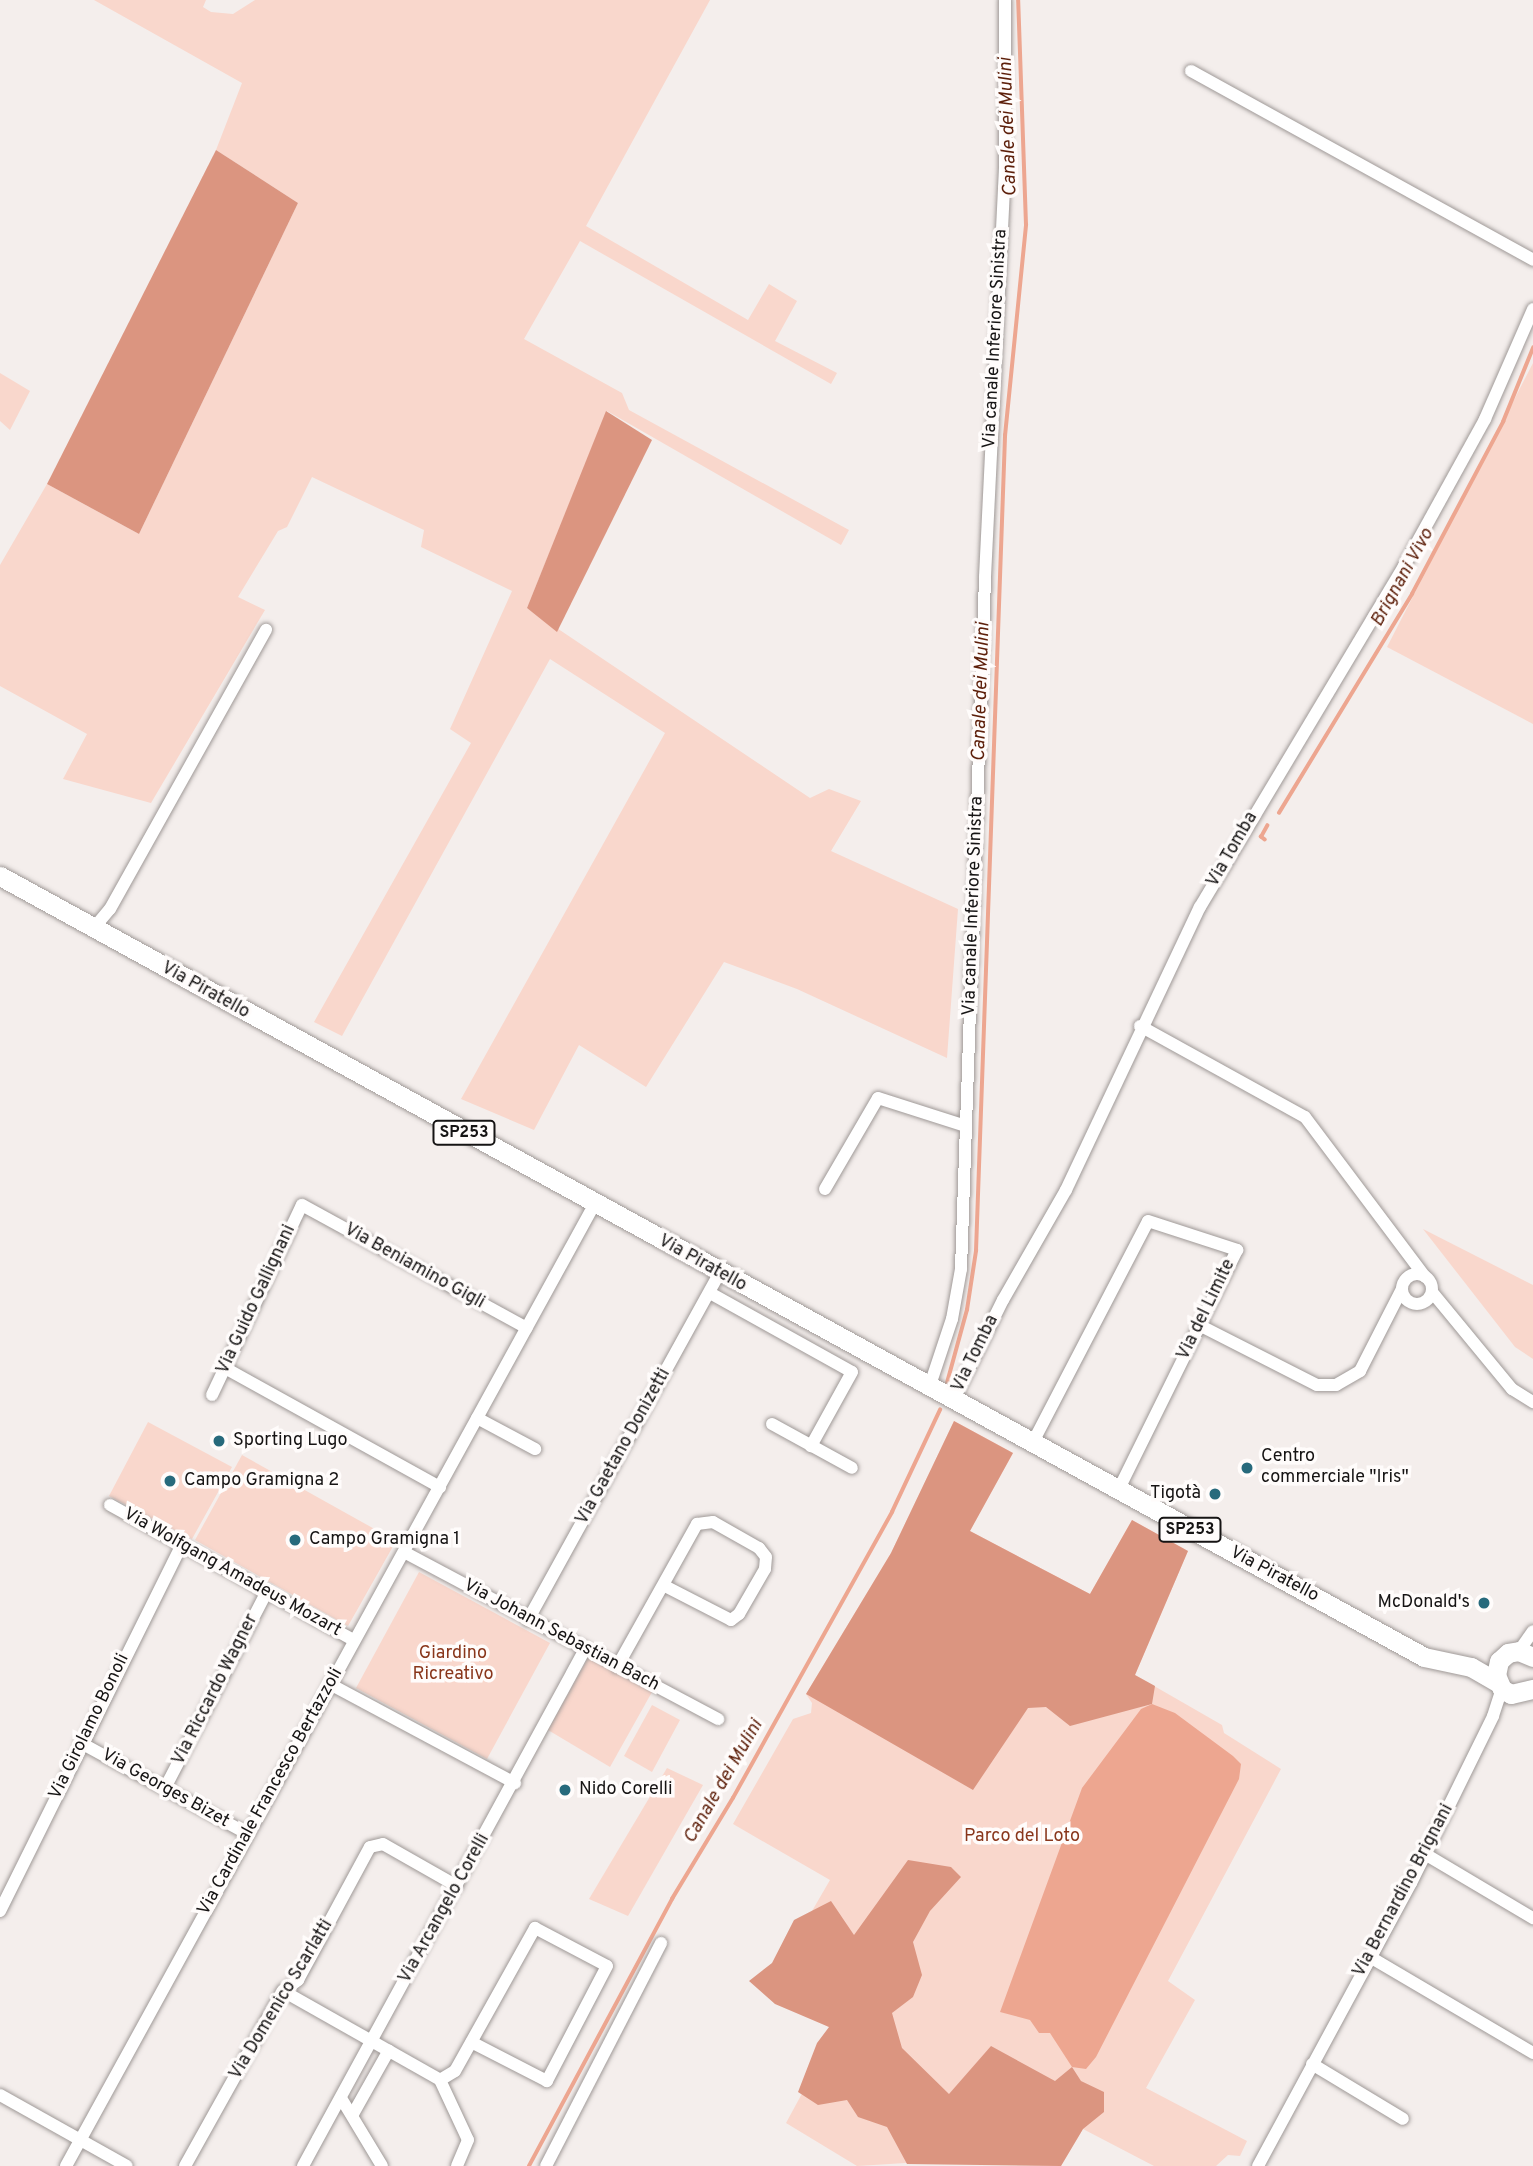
<!DOCTYPE html>
<html>
<head>
<meta charset="utf-8">
<style>
	body { margin:0 }
	#map { position:relative; width:1533px; height:2166px; overflow:hidden; background:#f4eeec; font-family:Overpass,sans-serif }
	div>[style] { position:absolute }
	.green>* { inset:0; background:#f9d7cc }
	.forest>* { inset:0; background:#db9580 }
	.water>* { inset:0; background:#eda690 }
	.stream>* { height:3.5px; margin:-1.75px; padding:0 1.75px; transform-origin:1.75px; border-radius:1.75px; background:#eda690 }
	.roads { filter:drop-shadow(0 0 2px #9f9997) drop-shadow(0 0 2px #9f9997) }
	.minor>* { height:12px; margin:-6px; padding:0 6px; transform-origin:6px; border-radius:6px; background:#fff }
	.minor>.ring { margin:-6px; padding:0; box-sizing:content-box; background:none; border:12px solid #fff; border-radius:50% }
	.primary>* { height:19px; margin:-9.5px; padding:0 9.5px; transform-origin:9.5px; border-radius:9.5px; background:#fff }
	.dots>* { width:19px; height:19px; translate:-50% -50%; box-sizing:border-box; border:4px solid #fffcfb; border-radius:50% }
	span { translate:-50% -50%; white-space:nowrap; text-align:center; line-height:1.15; -webkit-text-stroke:7px #fffcfb; paint-order:stroke }
	.shield-label span { padding:2px 5px; background:#fffcfb; border:2px solid; border-radius:5px; -webkit-text-stroke-width:0 }
	.shield-label { font-size:16px; color:#161414; font-weight:700 }
	.street-label { font-size:18px; color:#161414 }
	.poi-label { font-size:18px; color:#161414 }
	.left { translate:0 -50%; text-align:left }
	.right { translate:-100% -50%; text-align:right }
	.park-label { font-size:18px; color:#89361b }
	.water-label { font-size:19px; color:#5d1f0a; font-style:italic }
</style>
</head>
<body>
<div id="map">
	<div class="green">
		<i style="clip-path:polygon(94px 0,206px 0,203px 7px,211px 12px,233px 14px,255px 0,710px 0,586px 226px,748px 320px,769px 284px,797px 301px,775px 341px,837px 373px,831px 384px,580px 241px,524px 339px,622px 393px,629px 410px,849px 530px,841px 545px,607px 411px,527px 608px,810px 798px,829px 789px,861px 801px,831px 851px,958px 909px,947px 1058px,797px 989px,724px 962px,646px 1087px,579px 1045px,534px 1130px,461px 1099px,665px 733px,550px 659px,342px 1036px,314px 1022px,471px 743px,450px 729px,512px 591px,421px 547px,424px 530px,312px 477px,287px 527px,278px 531px,238px 597px,265px 610px,151px 803px,63px 779px,87px 734px,0 686px,0 565px,47px 484px,139px 534px,298px 203px,216px 150px,242px 83px)"></i>
		<i style="clip-path:polygon(1533px 363px,1533px 724px,1387px 647px)"></i>
		<i style="clip-path:polygon(0 373px,30px 391px,10px 430px,0 421px)"></i>
		<i style="clip-path:polygon(1423px 1229px,1533px 1285px,1533px 1359px,1515px 1347px)"></i>
		<i style="clip-path:polygon(954px 1421px,1013px 1453px,970px 1531px,1090px 1594px,1132px 1520px,1188px 1551px,1135px 1675px,1222px 1725px,1224px 1733px,1281px 1769px,1168px 1981px,1195px 2000px,1146px 2088px,1247px 2141px,1240px 2156px,1228px 2155px,1216px 2166px,1154px 2166px,1083px 2129px,1061px 2166px,922px 2162px,857px 2166px,786px 2123px,836px 2031px,765px 1992px,830px 1880px,733px 1824px,793px 1719px,811px 1713px,812px 1703px,806px 1694px,891px 1553px)"></i>
		<i style="clip-path:polygon(148px 1422px,232px 1467px,192px 1539px,109px 1496px)"></i>
		<i style="clip-path:polygon(242px 1455px,396px 1541px,348px 1626px,195px 1540px)"></i>
		<i style="clip-path:polygon(419px 1572px,550px 1643px,487px 1759px,356px 1688px)"></i>
		<i style="clip-path:polygon(588px 1658px,652px 1692px,610px 1767px,548px 1730px)"></i>
		<i style="clip-path:polygon(652px 1705px,680px 1720px,652px 1772px,624px 1756px)"></i>
		<i style="clip-path:polygon(667px 1768px,703px 1785px,628px 1916px,589px 1899px)"></i>
	</div>
	<div class="forest">
		<i style="clip-path:polygon(216px 150px,298px 203px,139px 534px,47px 484px)"></i>
		<i style="clip-path:polygon(606px 411px,652px 440px,557px 632px,527px 608px)"></i>
		<i style="clip-path:polygon(954px 1421px,1013px 1453px,970px 1531px,1090px 1594px,1132px 1520px,1188px 1551px,1135px 1675px,1155px 1686px,1152px 1704px,1070px 1726px,1046px 1707px,1028px 1708px,973px 1790px,806px 1694px,891px 1553px)"></i>
		<i style="clip-path:polygon(908px 1860px,951px 1867px,961px 1877px,930px 1911px,913px 1942px,922px 1975px,913px 1997px,892px 2013px,902px 2048px,949px 2094px,991px 2046px,1055px 2081px,1072px 2067px,1081px 2081px,1104px 2092px,1104px 2112px,1083px 2129px,1061px 2166px,907px 2164px,887px 2127px,858px 2117px,847px 2100px,818px 2105px,798px 2092px,817px 2043px,829px 2027px,775px 2004px,749px 1981px,772px 1963px,794px 1920px,831px 1901px,854px 1935px)"></i>
	</div>
	<div class="water">
		<i style="clip-path:polygon(1152px 1704px,1175px 1713px,1233px 1756px,1241px 1764px,1239px 1779px,1096px 2057px,1086px 2069px,1072px 2067px,1050px 2033px,1039px 2033px,1030px 2020px,1000px 2012px,1082px 1788px,1141px 1709px)"></i>
	</div>
	<div class="stream">
		<i style="left:1279px;top:813px;width:256px;rotate:-58.7deg"></i>
		<i style="left:1412px;top:594px;width:195px;rotate:-62.1deg"></i>
		<i style="left:1503px;top:422px;width:80px;rotate:-67.9deg"></i>
		<i style="left:1265px;top:840px;width:5px;rotate:-143deg"></i>
		<i style="left:1261px;top:837px;width:13px;rotate:-61deg"></i>
		<i style="left:947px;top:1383px;width:76px;rotate:-74.7deg"></i>
		<i style="left:967px;top:1310px;width:60px;rotate:-81.3deg"></i>
		<i style="left:976px;top:1251px;width:816px;rotate:-87.96deg"></i>
		<i style="left:1005px;top:436px;width:212px;rotate:-84.3deg"></i>
		<i style="left:1026px;top:225px;width:225px;rotate:-92deg"></i>
		<i style="left:529px;top:2166px;width:303px;rotate:-61.8deg"></i>
		<i style="left:672px;top:1899px;width:118px;rotate:-58.9deg"></i>
		<i style="left:733px;top:1798px;width:327px;rotate:-60.9deg"></i>
		<i style="left:892px;top:1512px;width:113px;rotate:-64.8deg"></i>
	</div>
	<div class="roads">
		<div class="minor">
			<i style="left:1191px;top:71px;width:391px;rotate:28.9deg"></i>
			<i style="left:93px;top:929px;width:26px;rotate:-50deg"></i>
			<i style="left:110px;top:909px;width:320px;rotate:-60.8deg"></i>
			<i style="left:1140px;top:1026px;width:188px;rotate:28.9deg"></i>
			<i style="left:1305px;top:1117px;width:200px;rotate:53.1deg"></i>
			<i style="left:825px;top:1189px;width:105px;rotate:-59.8deg"></i>
			<i style="left:878px;top:1098px;width:92px;rotate:17.7deg"></i>
			<i class="ring" style="left:1402px;top:1274px;width:18px;height:18px"></i>
			<i style="left:1432px;top:1292px;width:126px;rotate:50.5deg"></i>
			<i style="left:1512px;top:1389px;width:25px;rotate:32deg"></i>
			<i style="left:710px;top:1293px;width:162px;rotate:29.1deg"></i>
			<i style="left:852px;top:1372px;width:85px;rotate:119deg"></i>
			<i style="left:1199px;top:1325px;width:132px;rotate:27deg"></i>
			<i style="left:1317px;top:1385px;width:19px"></i>
			<i style="left:1336px;top:1385px;width:28px;rotate:-30deg"></i>
			<i style="left:1360px;top:1371px;width:92px;rotate:-62.9deg"></i>
			<i style="left:225px;top:1368px;width:246px;rotate:29deg"></i>
			<i style="left:929px;top:1388px;width:73px;rotate:-71.6deg"></i>
			<i style="left:952px;top:1319px;width:51px;rotate:-79.8deg"></i>
			<i style="left:961px;top:1269px;width:692px;rotate:-88.01deg"></i>
			<i style="left:985px;top:577px;width:411px;rotate:-87.2deg"></i>
			<i style="left:1005px;top:166px;width:166px;rotate:-90deg"></i>
			<i style="left:212px;top:1395px;width:210px;rotate:-64.7deg"></i>
			<i style="left:302px;top:1205px;width:256px;rotate:28.7deg"></i>
			<i style="left:953px;top:1401px;width:113px;rotate:-63.7deg"></i>
			<i style="left:1003px;top:1300px;width:127px;rotate:-60.2deg"></i>
			<i style="left:1066px;top:1190px;width:313px;rotate:-64.7deg"></i>
			<i style="left:1200px;top:907px;width:397px;rotate:-59.1deg"></i>
			<i style="left:1404px;top:566px;width:168px;rotate:-61.1deg"></i>
			<i style="left:1485px;top:419px;width:120px;rotate:-66.4deg"></i>
			<i style="left:477px;top:1418px;width:66px;rotate:28.1deg"></i>
			<i style="left:772px;top:1424px;width:91px;rotate:28.8deg"></i>
			<i style="left:1032px;top:1444px;width:251px;rotate:-62.5deg"></i>
			<i style="left:1148px;top:1221px;width:94px;rotate:18deg"></i>
			<i style="left:1237px;top:1250px;width:269px;rotate:116.3deg"></i>
			<i style="left:110px;top:1505px;width:279px;rotate:29deg"></i>
			<i style="left:404px;top:1552px;width:356px;rotate:28deg"></i>
			<i style="left:528px;top:1620px;width:395px;rotate:-61.1deg"></i>
			<i style="left:1519px;top:1651px;width:24px;rotate:-55deg"></i>
			<i style="left:617px;top:1667px;width:164px;rotate:-60.8deg"></i>
			<i style="left:697px;top:1524px;width:16px;rotate:-7deg"></i>
			<i style="left:713px;top:1522px;width:53px;rotate:29.5deg"></i>
			<i style="left:759px;top:1548px;width:11px;rotate:52deg"></i>
			<i style="left:766px;top:1557px;width:12px;rotate:95deg"></i>
			<i style="left:765px;top:1569px;width:52px;rotate:120deg"></i>
			<i style="left:739px;top:1614px;width:10px;rotate:143deg"></i>
			<i style="left:731px;top:1620px;width:76px;rotate:-152.8deg"></i>
			<i style="left:330px;top:1684px;width:210px;rotate:28.2deg"></i>
			<i style="left:81px;top:1743px;width:190px;rotate:28.6deg"></i>
			<i style="left:165px;top:1788px;width:222px;rotate:-62.6deg"></i>
			<i style="left:1425px;top:1854px;width:126px;rotate:30.7deg"></i>
			<i style="left:0;top:1911px;width:410px;rotate:-63.6deg"></i>
			<i style="left:1370px;top:1957px;width:189px;rotate:30.5deg"></i>
			<i style="left:283px;top:1991px;width:180px;rotate:29.5deg"></i>
			<i style="left:440px;top:2080px;width:66px;rotate:65deg"></i>
			<i style="left:468px;top:2140px;width:28px;rotate:113deg"></i>
			<i style="left:1312px;top:2064px;width:106px;rotate:31.1deg"></i>
			<i style="left:440px;top:2080px;width:17px;rotate:-31deg"></i>
			<i style="left:455px;top:2071px;width:164px;rotate:-60.8deg"></i>
			<i style="left:535px;top:1928px;width:81px;rotate:27.8deg"></i>
			<i style="left:607px;top:1966px;width:130px;rotate:117.6deg"></i>
			<i style="left:547px;top:2081px;width:85px;rotate:-152.8deg"></i>
			<i style="left:0;top:2095px;width:145px;rotate:29.2deg"></i>
			<i style="left:341px;top:2098px;width:79px;rotate:58.9deg"></i>
			<i style="left:353px;top:2114px;width:73px;rotate:-60.6deg"></i>
			<i style="left:66px;top:2166px;width:1096px;rotate:-61.21deg"></i>
			<i style="left:185px;top:2166px;width:201px;rotate:-60.8deg"></i>
			<i style="left:283px;top:1991px;width:19px;rotate:-36deg"></i>
			<i style="left:298px;top:1980px;width:151px;rotate:-61.6deg"></i>
			<i style="left:370px;top:1847px;width:13px;rotate:-13deg"></i>
			<i style="left:383px;top:1844px;width:85px;rotate:29.6deg"></i>
			<i style="left:303px;top:2166px;width:587px;rotate:-61.38deg"></i>
			<i style="left:546px;top:2166px;width:251px;rotate:-62.7deg"></i>
			<i style="left:1258px;top:2166px;width:322px;rotate:-61.6deg"></i>
			<i style="left:1411px;top:1883px;width:186px;rotate:-63.8deg"></i>
			<i style="left:1493px;top:1716px;width:28px;rotate:-72deg"></i>
		</div>
		<div class="primary">
			<i style="left:0;top:876px;width:1624px;rotate:28.74deg"></i>
			<i style="left:1424px;top:1657px;width:48px;rotate:12deg"></i>
			<i style="left:1471px;top:1667px;width:30px;rotate:30deg"></i>
			<i style="left:1533px;top:1657px;width:15px;rotate:-157deg"></i>
			<i style="left:1519px;top:1651px;width:11px;rotate:170deg"></i>
			<i style="left:1508px;top:1653px;width:12px;rotate:138deg"></i>
			<i style="left:1499px;top:1661px;width:14px;rotate:102deg"></i>
			<i style="left:1496px;top:1675px;width:15px;rotate:67deg"></i>
			<i style="left:1502px;top:1689px;width:10px;rotate:29deg"></i>
			<i style="left:1511px;top:1694px;width:23px;rotate:-13deg"></i>
		</div>
	</div>
	<div class="dots">
		<i style="left:219px;top:1441px;background:#276a7c"></i>
		<i style="left:1247px;top:1468px;background:#276a7c"></i>
		<i style="left:170px;top:1481px;background:#276a7c"></i>
		<i style="left:1215px;top:1494px;background:#276a7c"></i>
		<i style="left:295px;top:1540px;background:#276a7c"></i>
		<i style="left:1484px;top:1603px;background:#276a7c"></i>
		<i style="left:565px;top:1790px;background:#276a7c"></i>
	</div>
	<div class="shield-label">
		<span style="left:464px;top:1133px">SP253</span>
		<span style="left:1190px;top:1530px">SP253</span>
	</div>
	<div class="street-label">
		<span style="left:996px;top:339px;rotate:-87deg">Via canale Inferiore Sinistra</span>
		<span style="left:1233px;top:850px;rotate:-60deg">Via Tomba</span>
		<span style="left:974px;top:906px;rotate:-88deg">Via canale Inferiore Sinistra</span>
		<span style="left:205px;top:991px;rotate:29deg">Via Piratello</span>
		<span style="left:702px;top:1264px;rotate:29deg">Via Piratello</span>
		<span style="left:414px;top:1267px;rotate:29deg">Via Beniamino Gigli</span>
		<span style="left:257px;top:1300px;rotate:-65deg">Via Guido Gallignani</span>
		<span style="left:1207px;top:1310px;rotate:-64deg">Via del Limite</span>
		<span style="left:976px;top:1354px;rotate:-64deg">Via Tomba</span>
		<span style="left:624px;top:1447px;rotate:-61deg">Via Gaetano Donizetti</span>
		<span style="left:232px;top:1573px;rotate:29deg">Via Wolfgang Amadeus Mozart</span>
		<span style="left:1274px;top:1575px;rotate:28deg">Via Piratello</span>
		<span style="left:561px;top:1636px;rotate:28deg">Via Johann Sebastian Bach</span>
		<span style="left:216px;top:1690px;rotate:-63deg">Via Riccardo Wagner</span>
		<span style="left:90px;top:1727px;rotate:-64deg">Via Girolamo Bonoli</span>
		<span style="left:165px;top:1789px;rotate:29deg">Via Georges Bizet</span>
		<span style="left:271px;top:1792px;rotate:-61deg">Via Cardinale Francesco Bertazzoli</span>
		<span style="left:1404px;top:1891px;rotate:-62deg">Via Bernardino Brignani</span>
		<span style="left:445px;top:1909px;rotate:-61deg">Via Arcangelo Corelli</span>
		<span style="left:282px;top:2000px;rotate:-59deg">Via Domenico Scarlatti</span>
	</div>
	<div class="poi-label">
		<span class="left" style="left:233px;top:1441px">Sporting Lugo</span>
		<span class="left" style="left:1261px;top:1468px">Centro<br>commerciale "Iris"</span>
		<span class="left" style="left:184px;top:1481px">Campo Gramigna 2</span>
		<span class="right" style="left:1201px;top:1494px">Tigotà</span>
		<span class="left" style="left:309px;top:1540px">Campo Gramigna 1</span>
		<span class="right" style="left:1470px;top:1603px">McDonald's</span>
		<span class="left" style="left:579px;top:1790px">Nido Corelli</span>
	</div>
	<div class="park-label">
		<span style="left:453px;top:1665px">Giardino<br>Ricreativo</span>
		<span style="left:1022px;top:1837px">Parco del Loto</span>
	</div>
	<div class="water-label">
		<span style="left:1009px;top:127px;rotate:-92deg">Canale dei Mulini</span>
		<span style="left:1403px;top:578px;rotate:-61deg">Brignani Vivo</span>
		<span style="left:982px;top:692px;rotate:-88deg">Canale dei Mulini</span>
		<span style="left:724px;top:1782px;rotate:-60deg">Canale dei Mulini</span>
	</div>
</div>
</body>
</html>
